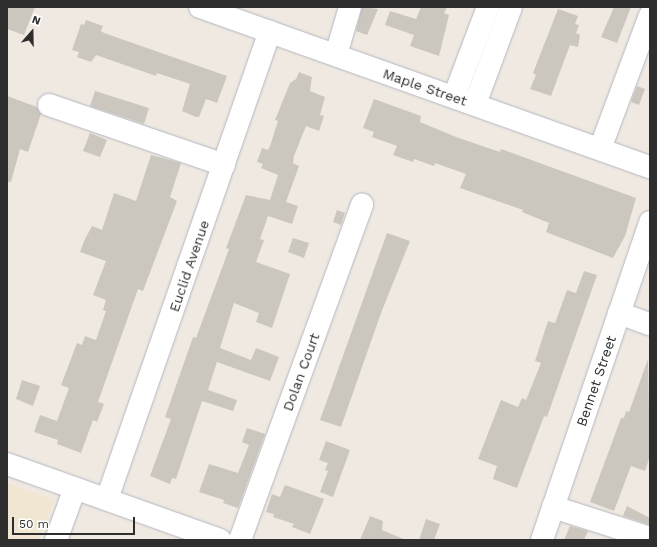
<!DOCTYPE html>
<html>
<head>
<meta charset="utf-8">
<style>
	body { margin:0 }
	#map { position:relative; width:657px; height:547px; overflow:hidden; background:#efe9e1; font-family:"Work Sans",sans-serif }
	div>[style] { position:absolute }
	.education>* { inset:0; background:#f0e6d1 }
	.building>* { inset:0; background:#cbc7bf }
	.roads { filter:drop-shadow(0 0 1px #b4b7c1) drop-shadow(0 0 1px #b4b7c1) }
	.minor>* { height:22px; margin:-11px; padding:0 11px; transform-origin:11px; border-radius:11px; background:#fff }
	span { translate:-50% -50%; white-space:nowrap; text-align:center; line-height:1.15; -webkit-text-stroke:3px #fff; paint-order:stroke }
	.street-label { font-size:14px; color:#2e2e2e }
	.frame { position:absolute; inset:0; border:8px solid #2e2e2e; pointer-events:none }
	.north { position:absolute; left:12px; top:12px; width:40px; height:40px; -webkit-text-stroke:3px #fff; paint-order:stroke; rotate:20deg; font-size:11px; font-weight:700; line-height:16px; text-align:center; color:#2e2e2e }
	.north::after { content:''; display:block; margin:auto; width:14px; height:18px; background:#2e2e2e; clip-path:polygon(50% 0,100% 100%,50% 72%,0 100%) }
	.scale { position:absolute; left:12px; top:517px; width:123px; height:18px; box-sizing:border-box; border:2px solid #2e2e2e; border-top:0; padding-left:5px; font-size:12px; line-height:14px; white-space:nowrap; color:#2e2e2e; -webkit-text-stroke:3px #fff; paint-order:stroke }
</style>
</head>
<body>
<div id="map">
	<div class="education">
		<i style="clip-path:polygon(7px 483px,54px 500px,39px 540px,7px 540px)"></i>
	</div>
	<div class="building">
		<i style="clip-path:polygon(7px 7px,35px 7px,24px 35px,7px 29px)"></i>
		<i style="clip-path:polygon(362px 7px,378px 9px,367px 35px,356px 31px)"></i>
		<i style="clip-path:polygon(421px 7px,447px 7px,444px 13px,449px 15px,439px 56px,410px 46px,414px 35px,385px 25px,390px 11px,416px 19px)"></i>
		<i style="clip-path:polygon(614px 7px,631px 7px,617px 43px,601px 37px)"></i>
		<i style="clip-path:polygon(558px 9px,578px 16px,575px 24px,579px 25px,576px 33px,580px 35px,578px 47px,570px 45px,551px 96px,530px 89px,536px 75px,533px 73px)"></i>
		<i style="clip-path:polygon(86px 20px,103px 26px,101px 31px,104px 33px,227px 76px,217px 103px,206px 99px,199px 117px,196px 117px,182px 111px,190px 84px,157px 73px,156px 76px,96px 55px,91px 62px,77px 57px,79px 52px,72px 50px,81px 24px,84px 25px)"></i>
		<i style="clip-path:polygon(299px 72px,312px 77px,310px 91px,325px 97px,320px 115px,324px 116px,319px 131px,306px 126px,294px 156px,293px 163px,299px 166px,286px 202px,298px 206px,292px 224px,268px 216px,260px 239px,264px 240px,256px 262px,290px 274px,272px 328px,256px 322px,259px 313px,234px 303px,220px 348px,251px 360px,256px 348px,279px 357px,270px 381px,217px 362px,208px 390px,237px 400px,233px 411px,202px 401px,176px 479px,172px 478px,170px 484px,150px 476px,171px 419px,165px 417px,193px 337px,196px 338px,229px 249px,226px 248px,246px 195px,270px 200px,278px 175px,261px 168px,263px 164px,257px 162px,262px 148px,268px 150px,270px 146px,278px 121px,275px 120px,290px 83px,296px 79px)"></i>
		<i style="clip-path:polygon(637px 86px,645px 89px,639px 105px,631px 102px)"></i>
		<i style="clip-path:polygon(95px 91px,149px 108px,144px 124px,90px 106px)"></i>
		<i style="clip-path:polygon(7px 96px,37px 107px,41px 114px,28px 152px,20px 149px,11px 182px,7px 182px)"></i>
		<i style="clip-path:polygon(374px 99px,421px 116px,420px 122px,456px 137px,500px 152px,501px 149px,636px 198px,625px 236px,613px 258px,546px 232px,549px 223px,522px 212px,523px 210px,460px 188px,466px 174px,435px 163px,434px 166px,414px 159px,413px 162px,393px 155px,397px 146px,372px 137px,374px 132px,363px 128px)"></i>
		<i style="clip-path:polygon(90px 133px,107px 140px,100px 157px,83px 151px)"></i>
		<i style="clip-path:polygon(151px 155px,181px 163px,170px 197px,177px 201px,143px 291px,138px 289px,98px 402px,104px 404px,97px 422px,93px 420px,81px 453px,57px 444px,58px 440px,34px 432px,40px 415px,57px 421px,69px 388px,61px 385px,77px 343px,82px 345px,85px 336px,96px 340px,106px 311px,103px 310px,106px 300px,93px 295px,106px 261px,80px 252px,85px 239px,92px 226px,102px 230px,114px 193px,136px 201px)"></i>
		<i style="clip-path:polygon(337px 210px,345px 213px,341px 225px,333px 222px)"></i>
		<i style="clip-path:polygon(387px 233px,410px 241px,381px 313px,341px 427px,320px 420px)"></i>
		<i style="clip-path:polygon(293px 238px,309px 243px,304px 258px,288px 252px)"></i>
		<i style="clip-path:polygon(584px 271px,597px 275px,547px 417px,544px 416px,517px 488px,493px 479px,497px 466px,478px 459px,501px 400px,518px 407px,522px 398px,526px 400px,541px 363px,535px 361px,548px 321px,555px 323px,567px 290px,576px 293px)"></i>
		<i style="clip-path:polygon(648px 359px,650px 456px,645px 471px,631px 466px,614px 511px,590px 502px,621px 418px,624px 418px,626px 411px,629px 412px)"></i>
		<i style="clip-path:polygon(22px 380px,40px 386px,33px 406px,16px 399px)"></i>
		<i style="clip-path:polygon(247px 428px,265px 434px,238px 508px,223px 503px,224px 500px,199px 492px,209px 464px,238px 473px,249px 445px,242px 442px)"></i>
		<i style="clip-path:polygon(326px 441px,350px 450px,333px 497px,320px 492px,328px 471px,325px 470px,328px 463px,319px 460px)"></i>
		<i style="clip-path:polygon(285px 485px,324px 499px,310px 534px,292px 527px,294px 524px,273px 517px,274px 514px,266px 512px,272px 494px,280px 497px)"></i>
		<i style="clip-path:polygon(627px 506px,650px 518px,650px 525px,623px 516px)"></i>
		<i style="clip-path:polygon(370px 516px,383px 521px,382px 530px,406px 540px,360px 540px)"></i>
		<i style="clip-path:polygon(426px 519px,440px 524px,434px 540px,419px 540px)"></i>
		<i style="clip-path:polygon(570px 526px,588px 531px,584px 540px,564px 540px)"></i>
	</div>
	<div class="roads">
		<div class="minor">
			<i style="left:200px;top:7px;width:478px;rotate:19.6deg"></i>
			<i style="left:336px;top:55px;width:50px;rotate:-73.7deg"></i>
			<i style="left:454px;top:97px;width:96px;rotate:-69.3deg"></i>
			<i style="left:475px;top:104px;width:103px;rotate:-69.6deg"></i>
			<i style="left:49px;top:105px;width:185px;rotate:18.9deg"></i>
			<i style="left:600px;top:149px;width:143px;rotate:-69.5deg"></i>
			<i style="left:619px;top:313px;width:33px;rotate:20deg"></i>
			<i style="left:7px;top:464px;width:226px;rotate:19.6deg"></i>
			<i style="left:107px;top:499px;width:495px;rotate:-70.8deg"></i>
			<i style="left:553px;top:507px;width:102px;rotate:17.7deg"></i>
			<i style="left:56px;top:540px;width:55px;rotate:-69.9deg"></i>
			<i style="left:240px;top:540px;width:357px;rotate:-70deg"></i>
			<i style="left:542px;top:540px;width:336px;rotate:-71.2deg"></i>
		</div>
	</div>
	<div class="street-label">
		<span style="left:425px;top:87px;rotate:19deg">Maple Street</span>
		<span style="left:189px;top:266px;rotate:-71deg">Euclid Avenue</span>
		<span style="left:301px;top:372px;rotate:-70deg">Dolan Court</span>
		<span style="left:596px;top:381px;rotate:-71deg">Bennet Street</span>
	</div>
	<div class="frame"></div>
	<div class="north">N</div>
	<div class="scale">50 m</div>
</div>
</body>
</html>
